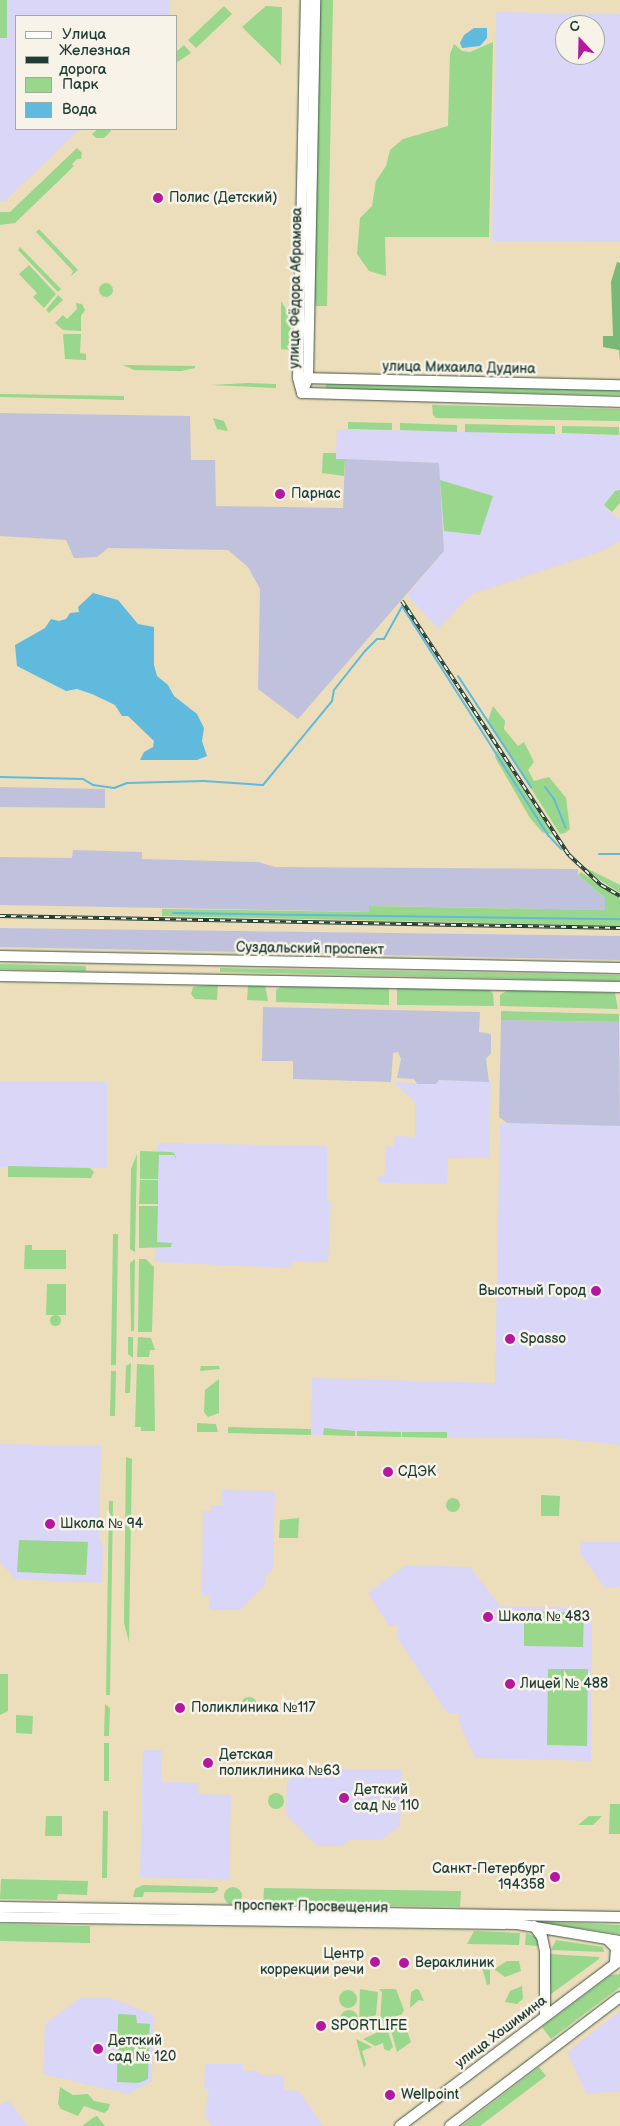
<!DOCTYPE html>
<html>
<head>
<meta charset="utf-8">
<style>
	body { margin:0 }
	#map { position:relative; width:620px; height:2126px; overflow:hidden; background:#ecdeba; font-family:"Balsamiq Sans",sans-serif }
	div>[style] { position:absolute }
	.built>* { inset:0; background:#d9d6f7 }
	.industrial>* { inset:0; background:#c0c2dd }
	.green>* { inset:0; background:#99d78c }
	.round { border-radius:50% }
	.forest>* { inset:0; background:#7ab878 }
	.water>* { inset:0; background:#5fbadd }
	.stream>* { height:2px; margin:-1px; padding:0 1px; transform-origin:1px; border-radius:1px; background:#5fbadd }
	.roads { filter:drop-shadow(0 0 1px #3e5548) drop-shadow(0 0 1px #3e5548) }
	.secondary>* { height:10px; margin:-5px; padding:0 5px; transform-origin:5px; border-radius:5px; background:#fff }
	.rail>* { height:4px; margin-top:-2px; transform-origin:0; background:repeating-linear-gradient(90deg,#f7f3e8 0 5.5px,#1f3d34 0 11px); box-sizing:border-box; border-block:1px solid #1f3d34 }
	.dots>* { width:14px; height:14px; translate:-50% -50%; box-sizing:border-box; border:2px solid #f7f3e8; border-radius:50% }
	span { translate:-50% -50%; white-space:nowrap; text-align:center; line-height:1.15; -webkit-text-stroke:5px #f7f3e8; paint-order:stroke }
	.poi-label { font-size:14px; color:#1f3d34 }
	.left { translate:0 -50%; text-align:left }
	.right { translate:-100% -50%; text-align:right }
	.street-label { font-size:14px; color:#1f3d34 }
	.legend { position:absolute; left:15px; top:15px; width:162px; height:115px; box-sizing:border-box; background:#f7f3e8; border:1px solid #a1aaa0; margin:0; padding:6px 9px; list-style:none; font-size:15px; color:#1f3d34 }
	.legend li { display:flex; align-items:center; gap:10px; height:25px }
	.legend b { width:25px; border:1px solid #a1aaa0 }
	.north { position:absolute; left:555px; top:15px; width:50px; height:50px; box-sizing:border-box; background:#f7f3e8; border:1px solid #a1aaa0; border-radius:50%; rotate:339deg; font-size:14px; font-weight:700; line-height:20px; text-align:center; color:#1f3d34 }
	.north::after { content:''; display:block; margin:auto; width:18px; height:22px; background:#b5179e; clip-path:polygon(50% 0,100% 100%,50% 72%,0 100%) }
</style>
</head>
<body>
<div id="map">
	<div class="built">
		<i style="clip-path:polygon(0 0,170px 0,170px 16px,16px 16px,16px 129px,80px 129px,5px 201px,0 201px)"></i>
		<i style="clip-path:polygon(evenodd,496px 12px,620px 14px,620px 242px,492px 241px,496px 12px,565px 25px,595px 25px,595px 55px,565px 55px,565px 25px)"></i>
		<i style="clip-path:polygon(337px 429px,620px 435px,620px 490px,604px 505px,620px 520px,620px 541px,602px 551px,472px 594px,438px 629px,407px 595px,444px 551px,439px 463px,336px 459px)"></i>
		<i style="clip-path:polygon(438px 1080px,491px 1082px,489px 1157px,448px 1158px,447px 1184px,380px 1183px,377px 1178px,385px 1174px,386px 1146px,394px 1147px,395px 1136px,415px 1137px,415px 1102px,393px 1082px,436px 1084px)"></i>
		<i style="clip-path:polygon(0 1081px,107px 1082px,107px 1168px,0 1167px)"></i>
		<i style="clip-path:polygon(500px 1123px,620px 1126px,620px 1445px,556px 1438px,311px 1435px,312px 1378px,495px 1383px)"></i>
		<i style="clip-path:polygon(158px 1143px,327px 1146px,327px 1201px,331px 1201px,328px 1262px,293px 1261px,290px 1268px,155px 1262px)"></i>
		<i style="clip-path:polygon(0 1444px,101px 1446px,99px 1539px,103px 1546px,102px 1583px,15px 1579px,0 1562px)"></i>
		<i style="clip-path:polygon(222px 1490px,275px 1491px,273px 1569px,266px 1576px,265px 1585px,240px 1610px,210px 1610px,209px 1596px,202px 1595px,203px 1511px,211px 1511px,211px 1505px,222px 1505px)"></i>
		<i style="clip-path:polygon(581px 1542px,620px 1542px,620px 1587px,605px 1588px,580px 1553px)"></i>
		<i style="clip-path:polygon(406px 1565px,470px 1567px,500px 1606px,592px 1608px,591px 1761px,475px 1758px,459px 1722px,459px 1713px,447px 1713px,398px 1639px,398px 1626px,389px 1626px,368px 1593px)"></i>
		<i style="clip-path:polygon(143px 1750px,162px 1750px,161px 1782px,198px 1783px,198px 1794px,231px 1795px,229px 1880px,140px 1877px)"></i>
		<i style="clip-path:polygon(311px 1768px,402px 1770px,400px 1826px,381px 1840px,350px 1840px,342px 1846px,317px 1846px,286px 1815px,287px 1781px)"></i>
		<i style="clip-path:polygon(81px 1997px,111px 1998px,154px 2015px,152px 2081px,128px 2094px,43px 2074px,45px 2024px)"></i>
		<i style="clip-path:polygon(620px 2011px,620px 2092px,586px 2093px,567px 2052px)"></i>
		<i style="clip-path:polygon(205px 2064px,243px 2064px,243px 2071px,259px 2071px,259px 2075px,284px 2075px,284px 2090px,299px 2091px,323px 2126px,212px 2126px,205px 2116px,209px 2089px,204px 2089px)"></i>
		<i style="clip-path:polygon(8px 2100px,28px 2126px,0 2126px,0 2105px)"></i>
	</div>
	<div class="industrial">
		<i style="clip-path:polygon(0 413px,190px 416px,191px 460px,215px 460px,216px 506px,343px 508px,345px 459px,439px 463px,444px 551px,298px 719px,258px 689px,260px 589px,248px 567px,228px 550px,108px 548px,97px 557px,74px 558px,66px 540px,0 536px)"></i>
		<i style="clip-path:polygon(0 787px,105px 789px,105px 808px,0 807px)"></i>
		<i style="clip-path:polygon(73px 850px,142px 852px,142px 859px,258px 862px,275px 867px,578px 869px,578px 875px,605px 898px,606px 910px,370px 906px,369px 912px,0 905px,0 857px,72px 858px)"></i>
		<i style="clip-path:polygon(0 928px,620px 936px,620px 960px,0 947px)"></i>
		<i style="clip-path:polygon(263px 1007px,480px 1012px,479px 1032px,491px 1034px,491px 1053px,486px 1059px,489px 1082px,439px 1080px,436px 1084px,417px 1084px,414px 1079px,397px 1078px,401px 1059px,398px 1052px,393px 1053px,391px 1082px,293px 1079px,293px 1061px,262px 1061px)"></i>
		<i style="clip-path:polygon(501px 1020px,619px 1022px,620px 1126px,507px 1123px,499px 1117px)"></i>
	</div>
	<div class="green">
		<i style="clip-path:polygon(0 0,7px 0,7px 38px,0 38px)"></i>
		<i style="clip-path:polygon(319px 0,333px 0,327px 306px,316px 306px,313px 291px)"></i>
		<i style="clip-path:polygon(224px 6px,232px 14px,196px 48px,188px 40px)"></i>
		<i style="clip-path:polygon(266px 6px,282px 7px,281px 65px,242px 27px)"></i>
		<i style="clip-path:polygon(493px 42px,489px 237px,385px 237px,386px 276px,369px 271px,357px 254px,360px 218px,372px 206px,376px 181px,386px 166px,390px 150px,403px 139px,448px 126px,450px 54px,454px 44px,462px 51px,470px 52px)"></i>
		<i style="clip-path:polygon(184px 45px,191px 53px,176px 63px,176px 52px)"></i>
		<i style="clip-path:polygon(98px 129px,109px 129px,111px 131px,104px 138px,96px 138px,92px 134px)"></i>
		<i style="clip-path:polygon(77px 148px,82px 153px,81px 159px,77px 159px,72px 164px,74px 166px,15px 223px,0 225px,0 212px,10px 212px)"></i>
		<i style="clip-path:polygon(39px 229px,78px 270px,71px 276px,73px 271px,36px 232px)"></i>
		<i style="clip-path:polygon(20px 247px,61px 289px,58px 292px,18px 250px)"></i>
		<i style="clip-path:polygon(29px 265px,56px 294px,44px 308px,33px 297px,37px 293px,19px 274px)"></i>
		<i class="round" style="left:99px;top:283px;width:14px;height:14px"></i>
		<i style="clip-path:polygon(58px 295px,63px 300px,49px 313px,46px 310px)"></i>
		<i style="clip-path:polygon(281px 301px,291px 317px,290px 350px,281px 349px)"></i>
		<i style="clip-path:polygon(76px 303px,82px 304px,85px 310px,81px 316px,81px 331px,63px 330px,55px 323px,63px 315px,67px 319px,77px 309px)"></i>
		<i style="clip-path:polygon(63px 334px,81px 334px,80px 353px,86px 354px,86px 360px,65px 359px)"></i>
		<i style="clip-path:polygon(123px 365px,195px 366px,195px 368px,181px 371px,134px 370px)"></i>
		<i style="clip-path:polygon(276px 384px,276px 388px,210px 385px,248px 383px)"></i>
		<i style="clip-path:polygon(326px 384px,620px 389px,620px 395px,326px 389px)"></i>
		<i style="clip-path:polygon(0 394px,124px 396px,124px 400px,0 397px)"></i>
		<i style="clip-path:polygon(432px 405px,620px 409px,620px 421px,436px 418px,433px 415px)"></i>
		<i style="clip-path:polygon(213px 418px,224px 421px,228px 431px,217px 429px)"></i>
		<i style="clip-path:polygon(348px 422px,392px 423px,392px 430px,348px 429px)"></i>
		<i style="clip-path:polygon(400px 423px,457px 425px,457px 432px,400px 430px)"></i>
		<i style="clip-path:polygon(465px 424px,555px 426px,555px 434px,465px 432px)"></i>
		<i style="clip-path:polygon(562px 426px,619px 427px,619px 435px,562px 433px)"></i>
		<i style="clip-path:polygon(323px 453px,336px 453px,336px 459px,345px 459px,344px 476px,322px 473px)"></i>
		<i style="clip-path:polygon(440px 480px,493px 496px,480px 535px,444px 531px)"></i>
		<i style="clip-path:polygon(620px 490px,620px 503px,612px 512px,604px 505px,615px 491px)"></i>
		<i style="clip-path:polygon(493px 706px,505px 721px,504px 729px,518px 746px,524px 742px,534px 762px,528px 770px,534px 781px,549px 777px,566px 798px,570px 829px,565px 833px,560px 834px,488px 721px)"></i>
		<i style="clip-path:polygon(497px 750px,553px 835px,542px 832px,530px 818px,495px 757px)"></i>
		<i style="clip-path:polygon(584px 867px,620px 885px,620px 893px,598px 879px)"></i>
		<i style="clip-path:polygon(581px 872px,620px 899px,620px 926px,162px 916px,162px 909px,369px 912px,369px 906px,605px 910px,605px 898px,578px 875px)"></i>
		<i style="clip-path:polygon(0 964px,86px 966px,86px 971px,0 969px)"></i>
		<i style="clip-path:polygon(220px 968px,620px 975px,620px 981px,220px 972px)"></i>
		<i style="clip-path:polygon(216px 984px,240px 986px,218px 986px,217px 1000px,195px 999px,191px 994px,193px 987px)"></i>
		<i style="clip-path:polygon(248px 985px,265px 985px,268px 1001px,247px 1000px)"></i>
		<i style="clip-path:polygon(280px 987px,389px 988px,389px 1005px,276px 1002px,276px 990px)"></i>
		<i style="clip-path:polygon(397px 988px,490px 990px,493px 994px,494px 1006px,397px 1005px)"></i>
		<i style="clip-path:polygon(508px 990px,615px 993px,618px 1009px,500px 1006px,500px 995px)"></i>
		<i style="clip-path:polygon(501px 1011px,619px 1014px,619px 1022px,501px 1020px)"></i>
		<i style="clip-path:polygon(140px 1151px,172px 1152px,175px 1154px,176px 1160px,174px 1155px,159px 1155px,158px 1179px,140px 1179px)"></i>
		<i style="clip-path:polygon(137px 1154px,135px 1252px,130px 1249px,131px 1169px)"></i>
		<i style="clip-path:polygon(8px 1166px,90px 1168px,94px 1172px,91px 1178px,8px 1177px)"></i>
		<i style="clip-path:polygon(140px 1180px,158px 1180px,158px 1204px,139px 1204px)"></i>
		<i style="clip-path:polygon(139px 1206px,158px 1206px,157px 1242px,172px 1243px,171px 1247px,139px 1248px)"></i>
		<i style="clip-path:polygon(113px 1234px,118px 1234px,116px 1365px,111px 1365px)"></i>
		<i style="clip-path:polygon(25px 1245px,32px 1245px,32px 1250px,66px 1250px,66px 1269px,24px 1269px)"></i>
		<i style="clip-path:polygon(135px 1259px,134px 1331px,131px 1331px,130px 1263px)"></i>
		<i style="clip-path:polygon(139px 1259px,146px 1259px,154px 1267px,152px 1332px,138px 1332px)"></i>
		<i style="clip-path:polygon(47px 1284px,66px 1284px,66px 1315px,46px 1315px)"></i>
		<i class="round" style="left:49.5px;top:1314.5px;width:11px;height:11px"></i>
		<i style="clip-path:polygon(128px 1337px,133px 1337px,133px 1358px,128px 1354px)"></i>
		<i style="clip-path:polygon(138px 1337px,151px 1338px,155px 1350px,150px 1350px,149px 1357px,137px 1357px)"></i>
		<i style="clip-path:polygon(131px 1363px,130px 1393px,125px 1393px,126px 1366px)"></i>
		<i style="clip-path:polygon(137px 1364px,154px 1365px,155px 1431px,141px 1431px,141px 1427px,135px 1427px)"></i>
		<i style="clip-path:polygon(201px 1366px,219px 1366px,220px 1369px,200px 1371px)"></i>
		<i style="clip-path:polygon(111px 1371px,116px 1371px,115px 1416px,110px 1416px)"></i>
		<i style="clip-path:polygon(219px 1379px,219px 1413px,208px 1417px,204px 1412px,205px 1390px)"></i>
		<i style="clip-path:polygon(197px 1423px,216px 1424px,218px 1432px,197px 1432px)"></i>
		<i style="clip-path:polygon(228px 1427px,311px 1429px,311px 1435px,228px 1433px)"></i>
		<i style="clip-path:polygon(324px 1428px,355px 1431px,355px 1436px,323px 1435px)"></i>
		<i style="clip-path:polygon(357px 1431px,401px 1432px,401px 1437px,357px 1436px)"></i>
		<i style="clip-path:polygon(402px 1432px,447px 1432px,447px 1438px,402px 1437px)"></i>
		<i style="clip-path:polygon(126px 1457px,132px 1459px,129px 1642px,124px 1623px)"></i>
		<i style="clip-path:polygon(541px 1495px,560px 1496px,559px 1516px,541px 1516px)"></i>
		<i class="round" style="left:446px;top:1498px;width:14px;height:14px"></i>
		<i style="clip-path:polygon(109px 1501px,113px 1501px,110px 1695px,106px 1695px)"></i>
		<i style="clip-path:polygon(299px 1518px,298px 1538px,279px 1538px,280px 1520px)"></i>
		<i style="clip-path:polygon(19px 1540px,88px 1542px,86px 1575px,17px 1572px)"></i>
		<i style="clip-path:polygon(524px 1611px,584px 1613px,583px 1647px,524px 1646px)"></i>
		<i style="clip-path:polygon(548px 1669px,588px 1669px,587px 1746px,547px 1745px)"></i>
		<i style="clip-path:polygon(0 1674px,8px 1674px,8px 1711px,0 1715px)"></i>
		<i class="round" style="left:241px;top:1697px;width:16px;height:16px"></i>
		<i style="clip-path:polygon(105px 1704px,110px 1708px,109px 1736px,104px 1736px)"></i>
		<i style="clip-path:polygon(16px 1715px,33px 1716px,32px 1734px,16px 1733px)"></i>
		<i style="clip-path:polygon(104px 1743px,109px 1743px,109px 1781px,104px 1781px)"></i>
		<i class="round" style="left:268px;top:1793px;width:16px;height:16px"></i>
		<i style="clip-path:polygon(610px 1804px,620px 1804px,620px 1834px,609px 1834px)"></i>
		<i style="clip-path:polygon(103px 1811px,108px 1811px,107px 1878px,102px 1878px)"></i>
		<i style="clip-path:polygon(46px 1816px,62px 1816px,62px 1836px,45px 1836px)"></i>
		<i style="clip-path:polygon(589px 1816px,602px 1816px,593px 1825px,578px 1825px)"></i>
		<i style="clip-path:polygon(1px 1879px,88px 1881px,87px 1895px,58px 1894px,57px 1900px,0 1899px)"></i>
		<i style="clip-path:polygon(143px 1885px,218px 1887px,218px 1890px,214px 1893px,144px 1892px,143px 1897px,133px 1897px,135px 1889px)"></i>
		<i class="round" style="left:224px;top:1887px;width:18px;height:18px"></i>
		<i style="clip-path:polygon(264px 1888px,461px 1891px,460px 1907px,263px 1904px)"></i>
		<i style="clip-path:polygon(531px 1921px,620px 1925px,620px 1934px)"></i>
		<i style="clip-path:polygon(0 1924px,90px 1926px,90px 1943px,0 1941px)"></i>
		<i style="clip-path:polygon(474px 1931px,520px 1933px,519px 1945px,467px 1944px)"></i>
		<i style="clip-path:polygon(526px 1933px,536px 1937px,539px 1946px,525px 1945px)"></i>
		<i style="clip-path:polygon(556px 1940px,603px 1947px,604px 1952px,551px 1950px)"></i>
		<i style="clip-path:polygon(548px 1954px,599px 1957px,599px 1959px,551px 1994px)"></i>
		<i style="clip-path:polygon(507px 1961px,519px 1961px,521px 1971px,505px 1977px,494px 1969px)"></i>
		<i style="clip-path:polygon(481px 1964px,490px 1970px,490px 1984px,487px 1985px)"></i>
		<i style="clip-path:polygon(620px 1974px,620px 1987px,551px 2039px,542px 2027px,611px 1975px)"></i>
		<i style="clip-path:polygon(522px 1986px,523px 1999px,517px 2004px,505px 2002px,510px 1991px)"></i>
		<i style="clip-path:polygon(360px 1989px,378px 1992px,376px 2015px,361px 2020px,361px 2026px,377px 2019px,378px 2023px,359px 2030px)"></i>
		<i style="clip-path:polygon(379px 1989px,396px 1989px,404px 2010px,402px 2014px,380px 2023px,382px 1992px)"></i>
		<i style="clip-path:polygon(416px 1989px,419px 1990px,424px 2001px,419px 2000px,410px 2008px,411px 1992px)"></i>
		<i class="round" style="left:339px;top:1990px;width:18px;height:18px"></i>
		<i class="round" style="left:340px;top:2010px;width:18px;height:18px"></i>
		<i style="clip-path:polygon(118px 2014px,136px 2015px,137px 2023px,150px 2024px,149px 2036px,137px 2036px,137px 2041px,149px 2042px,148px 2079px,139px 2083px,117px 2082px)"></i>
		<i style="clip-path:polygon(403px 2022px,408px 2024px,406px 2028px,411px 2042px,397px 2052px,390px 2027px)"></i>
		<i style="clip-path:polygon(387px 2028px,393px 2047px,389px 2051px,384px 2049px,383px 2043px,375px 2046px,363px 2039px)"></i>
		<i style="clip-path:polygon(356px 2039px,372px 2047px,362px 2051px,366px 2064px,364px 2068px)"></i>
		<i style="clip-path:polygon(539px 2067px,546px 2076px,480px 2126px,462px 2126px)"></i>
		<i style="clip-path:polygon(60px 2087px,73px 2095px,88px 2094px,94px 2101px,110px 2104px,108px 2110px,104px 2113px,84px 2106px,78px 2116px,61px 2109px,58px 2104px)"></i>
		<i style="clip-path:polygon(97px 2116px,105px 2126px,82px 2126px,94px 2117px)"></i>
	</div>
	<div class="forest">
		<i style="clip-path:polygon(617px 262px,620px 263px,620px 360px,619px 350px,603px 347px,603px 336px,613px 336px,611px 282px)"></i>
	</div>
	<div class="water">
		<i style="clip-path:polygon(474px 28px,487px 28px,487px 38px,480px 46px,462px 48px,460px 43px,464px 35px)"></i>
		<i style="clip-path:polygon(93px 593px,118px 600px,138px 624px,154px 627px,154px 665px,157px 676px,168px 685px,174px 696px,197px 714px,204px 728px,202px 741px,207px 756px,197px 760px,140px 760px,144px 752px,153px 747px,154px 741px,128px 716px,122px 716px,115px 705px,92px 694px,77px 689px,66px 691px,17px 666px,15px 645px,45px 628px,51px 619px,59px 621px,66px 619px,70px 613px,79px 612px,78px 607px)"></i>
	</div>
	<div class="stream">
		<i style="left:458px;top:676px;width:133px;rotate:56.7deg"></i>
		<i style="left:0;top:777px;width:83px;rotate:1.4deg"></i>
		<i style="left:83px;top:779px;width:12px;rotate:31deg"></i>
		<i style="left:93px;top:785px;width:21px;rotate:8deg"></i>
		<i style="left:114px;top:788px;width:14px;rotate:-21deg"></i>
		<i style="left:127px;top:783px;width:77px;rotate:-1.5deg"></i>
		<i style="left:204px;top:781px;width:59px;rotate:3.9deg"></i>
		<i style="left:263px;top:785px;width:109px;rotate:-50.6deg"></i>
		<i style="left:332px;top:701px;width:11px;rotate:-80deg"></i>
		<i style="left:334px;top:690px;width:50px;rotate:-51.5deg"></i>
		<i style="left:365px;top:651px;width:17px;rotate:-45deg"></i>
		<i style="left:377px;top:639px;width:7px"></i>
		<i style="left:384px;top:639px;width:38px;rotate:-61deg"></i>
		<i style="left:402px;top:606px;width:272px;rotate:57.5deg"></i>
		<i style="left:548px;top:835px;width:19px;rotate:47deg"></i>
		<i style="left:545px;top:787px;width:15px;rotate:53deg"></i>
		<i style="left:554px;top:799px;width:31px;rotate:68deg"></i>
		<i style="left:599px;top:854px;width:21px"></i>
		<i style="left:173px;top:913px;width:447px;rotate:0.8deg"></i>
	</div>
	<div class="roads">
		<div class="secondary">
			<i style="left:301px;top:378px;width:319px;rotate:1.3deg"></i>
			<i style="left:302px;top:393px;width:16px;rotate:-68deg"></i>
			<i style="left:308px;top:378px;width:378px;rotate:-88.9deg"></i>
			<i style="left:302px;top:393px;width:16px;rotate:-105deg"></i>
			<i style="left:298px;top:378px;width:378px;rotate:-88.8deg"></i>
			<i style="left:302px;top:393px;width:318px;rotate:1.6deg"></i>
			<i style="left:0;top:956px;width:620px;rotate:1.11deg"></i>
			<i style="left:0;top:976px;width:620px;rotate:1.02deg"></i>
			<i style="left:0;top:1907px;width:620px;rotate:0.92deg"></i>
			<i style="left:0;top:1917px;width:517px;rotate:0.78deg"></i>
			<i style="left:517px;top:1924px;width:104px;rotate:9.4deg"></i>
			<i style="left:534px;top:1926px;width:14px;rotate:54deg"></i>
			<i style="left:542px;top:1937px;width:14px;rotate:78deg"></i>
			<i style="left:545px;top:1951px;width:65px;rotate:90deg"></i>
			<i style="left:607px;top:1939px;width:13px;rotate:45deg"></i>
			<i style="left:616px;top:1948px;width:14px;rotate:94deg"></i>
			<i style="left:400px;top:2126px;width:276px;rotate:-37deg"></i>
			<i style="left:450px;top:2126px;width:213px;rotate:-37.2deg"></i>
		</div>
	</div>
	<div class="rail">
		<i style="left:402px;top:601px;width:304px;rotate:56.7deg"></i>
		<i style="left:569px;top:855px;width:44px;rotate:43.2deg"></i>
		<i style="left:601px;top:885px;width:22px;rotate:30deg"></i>
		<i style="left:0;top:916px;width:620px;rotate:1.11deg"></i>
	</div>
	<div class="dots">
		<i style="left:158px;top:198px;background:#b5179e"></i>
		<i style="left:280px;top:494px;background:#b5179e"></i>
		<i style="left:596px;top:1291px;background:#b5179e"></i>
		<i style="left:510px;top:1339px;background:#b5179e"></i>
		<i style="left:388px;top:1472px;background:#b5179e"></i>
		<i style="left:50px;top:1524px;background:#b5179e"></i>
		<i style="left:488px;top:1617px;background:#b5179e"></i>
		<i style="left:510px;top:1684px;background:#b5179e"></i>
		<i style="left:180px;top:1708px;background:#b5179e"></i>
		<i style="left:208px;top:1763px;background:#b5179e"></i>
		<i style="left:344px;top:1798px;background:#b5179e"></i>
		<i style="left:555px;top:1877px;background:#b5179e"></i>
		<i style="left:375px;top:1962px;background:#b5179e"></i>
		<i style="left:404px;top:1963px;background:#b5179e"></i>
		<i style="left:321px;top:2026px;background:#b5179e"></i>
		<i style="left:98px;top:2049px;background:#b5179e"></i>
		<i style="left:390px;top:2095px;background:#b5179e"></i>
	</div>
	<div class="poi-label">
		<span class="left" style="left:169px;top:198px">Полис (Детский)</span>
		<span class="left" style="left:291px;top:494px">Парнас</span>
		<span class="right" style="left:586px;top:1291px">Высотный Город</span>
		<span class="left" style="left:520px;top:1339px">Spasso</span>
		<span class="left" style="left:398px;top:1472px">СДЭК</span>
		<span class="left" style="left:60px;top:1524px">Школа № 94</span>
		<span class="left" style="left:498px;top:1617px">Школа № 483</span>
		<span class="left" style="left:520px;top:1684px">Лицей № 488</span>
		<span class="left" style="left:191px;top:1708px">Поликлиника №117</span>
		<span class="left" style="left:219px;top:1763px">Детская<br>поликлиника №63</span>
		<span class="left" style="left:354px;top:1798px">Детский<br>сад № 110</span>
		<span class="right" style="left:545px;top:1877px">Санкт-Петербург<br>194358</span>
		<span class="right" style="left:364px;top:1962px">Центр<br>коррекции речи</span>
		<span class="left" style="left:415px;top:1963px">Вераклиник</span>
		<span class="left" style="left:331px;top:2026px">SPORTLIFE</span>
		<span class="left" style="left:108px;top:2049px">Детский<br>сад № 120</span>
		<span class="left" style="left:401px;top:2095px">Wellpoint</span>
	</div>
	<div class="street-label">
		<span style="left:296px;top:288px;rotate:-89deg">улица Фёдора Абрамова</span>
		<span style="left:459px;top:368px;rotate:1deg">улица Михаила Дудина</span>
		<span style="left:310px;top:949px;rotate:1deg">Суздальский проспект</span>
		<span style="left:311px;top:1907px;rotate:1deg">проспект Просвещения</span>
		<span style="left:501px;top:2032px;rotate:-37deg">улица Хошимина</span>
	</div>
	<ul class="legend">
	<li><b style="height:6px;background:#fff"></b>Улица</li>
	<li><b style="height:6px;background:#1f3d34"></b>Железная дорога</li>
	<li><b style="height:14px;background:#99d78c"></b>Парк</li>
	<li><b style="height:14px;background:#5fbadd"></b>Вода</li>
	</ul>
	<div class="north">С</div>
</div>
</body>
</html>
